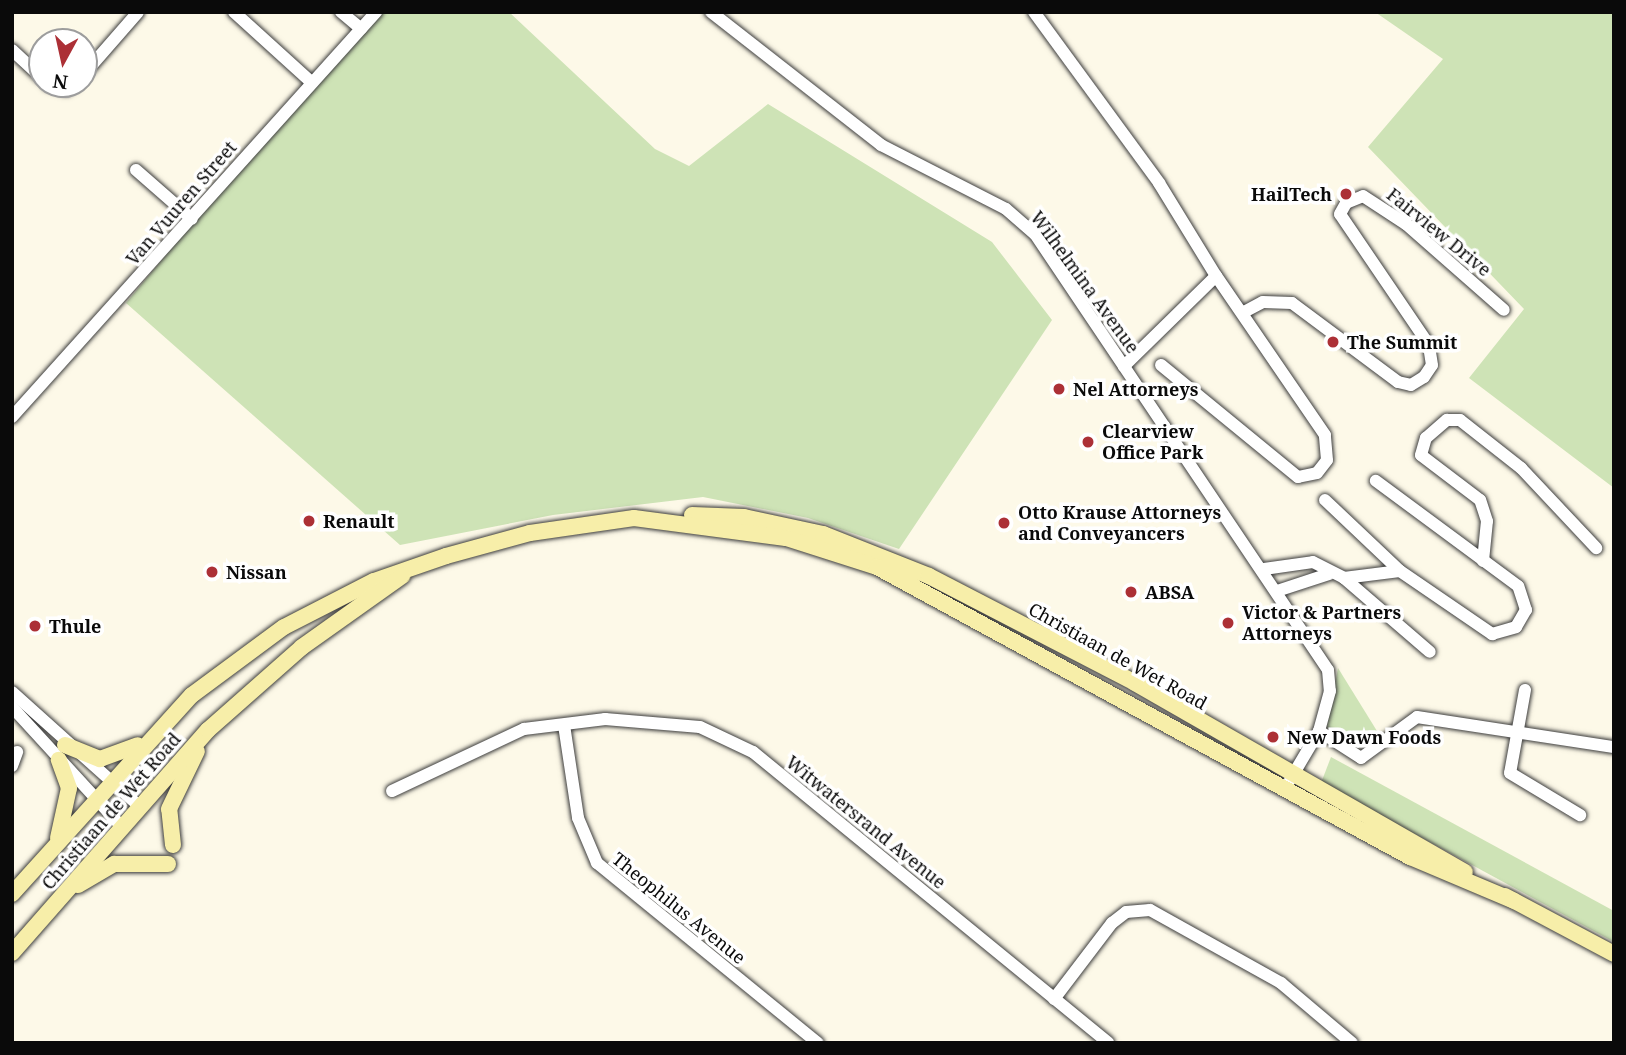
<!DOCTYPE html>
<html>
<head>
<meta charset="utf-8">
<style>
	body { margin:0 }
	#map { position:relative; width:1626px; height:1055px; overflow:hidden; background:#fdf9e8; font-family:"Noto Serif",serif }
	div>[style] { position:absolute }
	.green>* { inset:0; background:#cee3b6 }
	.roads { filter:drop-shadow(0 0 2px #3d3d3d) drop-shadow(0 0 2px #3d3d3d) }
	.street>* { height:12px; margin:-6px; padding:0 6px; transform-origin:6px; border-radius:6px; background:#fff }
	.secondary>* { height:16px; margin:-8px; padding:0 8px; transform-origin:8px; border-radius:8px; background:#f7eea9 }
	.dots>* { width:19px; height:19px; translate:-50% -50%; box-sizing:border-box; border:4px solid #fff; border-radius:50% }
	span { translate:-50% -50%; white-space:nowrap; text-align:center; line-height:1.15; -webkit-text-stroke:7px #fff; paint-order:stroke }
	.poi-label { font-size:18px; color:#0a0a0a; font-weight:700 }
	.right { translate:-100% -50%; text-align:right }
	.left { translate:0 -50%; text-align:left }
	.street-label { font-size:18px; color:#0a0a0a }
	.frame { position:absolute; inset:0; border:14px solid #0a0a0a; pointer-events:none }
	.north { position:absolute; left:28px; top:28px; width:70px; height:70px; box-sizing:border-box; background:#fff; border:2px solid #9d9d9d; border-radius:50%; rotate:188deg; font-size:19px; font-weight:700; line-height:28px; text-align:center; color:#0a0a0a }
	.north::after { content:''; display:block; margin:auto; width:24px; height:32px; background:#ac3036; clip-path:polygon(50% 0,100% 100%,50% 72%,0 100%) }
</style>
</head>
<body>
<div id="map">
	<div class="green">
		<i style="clip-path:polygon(379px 12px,509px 12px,655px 149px,689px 166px,768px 104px,992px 242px,1052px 320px,899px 549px,808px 518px,703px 497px,553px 515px,400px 545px,126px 303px,310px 81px)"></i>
		<i style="clip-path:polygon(1375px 12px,1614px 12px,1614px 488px,1469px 378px,1524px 309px,1368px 147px,1443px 59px)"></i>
		<i style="clip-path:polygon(1338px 668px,1377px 731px,1370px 738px,1346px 739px,1327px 727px)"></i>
		<i style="clip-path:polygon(1331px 757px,1614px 911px,1614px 942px,1321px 783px)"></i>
	</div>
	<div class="roads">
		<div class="street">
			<i style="left:234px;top:12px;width:103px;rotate:42.2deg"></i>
			<i style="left:341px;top:12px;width:26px;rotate:40deg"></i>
			<i style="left:711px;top:12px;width:216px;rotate:38deg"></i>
			<i style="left:881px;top:145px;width:140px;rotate:27.1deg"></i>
			<i style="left:1006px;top:209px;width:38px;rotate:41deg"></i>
			<i style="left:1035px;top:234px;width:525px;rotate:56.1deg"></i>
			<i style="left:1328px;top:670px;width:21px;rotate:85deg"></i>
			<i style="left:1330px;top:691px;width:41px;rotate:105.4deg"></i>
			<i style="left:1319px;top:731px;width:57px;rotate:120.6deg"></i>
			<i style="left:1034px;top:12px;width:212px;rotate:53.8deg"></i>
			<i style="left:1159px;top:183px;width:109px;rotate:58.5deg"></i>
			<i style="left:1216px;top:276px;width:129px;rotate:135.6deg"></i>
			<i style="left:12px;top:50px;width:41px;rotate:43deg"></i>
			<i style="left:84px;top:74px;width:82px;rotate:-48.9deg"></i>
			<i style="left:48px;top:84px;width:19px;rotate:16deg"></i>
			<i style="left:66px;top:89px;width:10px;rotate:-29deg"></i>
			<i style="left:136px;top:170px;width:74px;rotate:41.2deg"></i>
			<i style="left:1244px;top:312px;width:21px;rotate:-28deg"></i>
			<i style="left:1263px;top:302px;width:29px;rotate:2deg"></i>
			<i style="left:1292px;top:303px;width:132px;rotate:36.7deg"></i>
			<i style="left:1398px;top:382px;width:13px;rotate:13deg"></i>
			<i style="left:1411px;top:385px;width:15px;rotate:-32deg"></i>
			<i style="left:1424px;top:377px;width:14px;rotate:-56deg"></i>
			<i style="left:1432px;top:365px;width:20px;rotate:-99deg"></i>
			<i style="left:1429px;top:345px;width:158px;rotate:-124.2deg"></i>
			<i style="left:1340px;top:214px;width:13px;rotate:-61deg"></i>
			<i style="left:1346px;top:203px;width:18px;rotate:-22deg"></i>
			<i style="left:1363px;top:196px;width:51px;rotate:33.1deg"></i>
			<i style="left:1406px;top:224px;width:130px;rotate:41.3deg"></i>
			<i style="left:1161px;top:365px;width:177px;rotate:39.3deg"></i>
			<i style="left:1298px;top:477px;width:19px;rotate:-12deg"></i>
			<i style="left:1317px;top:473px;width:16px;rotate:-52deg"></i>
			<i style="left:1327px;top:460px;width:25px;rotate:-95deg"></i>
			<i style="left:1325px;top:435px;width:193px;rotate:-124.4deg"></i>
			<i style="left:12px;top:417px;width:545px;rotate:-48.05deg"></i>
			<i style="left:1325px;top:500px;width:103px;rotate:43.4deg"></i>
			<i style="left:1483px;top:561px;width:40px;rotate:-84.3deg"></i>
			<i style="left:1487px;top:521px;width:22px;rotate:-108deg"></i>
			<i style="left:1480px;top:500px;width:74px;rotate:-142.7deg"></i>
			<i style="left:1421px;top:455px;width:18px;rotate:-74deg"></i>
			<i style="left:1426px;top:438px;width:28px;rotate:-41deg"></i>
			<i style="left:1447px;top:420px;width:13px"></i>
			<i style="left:1460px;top:420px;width:78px;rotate:38.2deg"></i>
			<i style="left:1521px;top:468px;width:110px;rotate:46.8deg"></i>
			<i style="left:1264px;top:569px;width:49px;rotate:-8.1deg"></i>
			<i style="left:1313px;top:562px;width:35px;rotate:27deg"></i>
			<i style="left:1344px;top:578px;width:113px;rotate:40.7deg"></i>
			<i style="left:1344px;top:578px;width:56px;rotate:-7.1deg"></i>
			<i style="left:1400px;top:571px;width:112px;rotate:34.4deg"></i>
			<i style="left:1492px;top:634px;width:25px;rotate:-16deg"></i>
			<i style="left:1516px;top:627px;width:20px;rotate:-60deg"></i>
			<i style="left:1526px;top:610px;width:25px;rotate:-108deg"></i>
			<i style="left:1518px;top:586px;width:177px;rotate:-143.5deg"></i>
			<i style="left:1277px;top:591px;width:55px;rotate:-18.1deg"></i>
			<i style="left:1525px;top:690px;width:84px;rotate:100.2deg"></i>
			<i style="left:1510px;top:773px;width:82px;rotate:31deg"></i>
			<i style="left:12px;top:692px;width:169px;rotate:41.9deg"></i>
			<i style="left:12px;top:707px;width:160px;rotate:47.5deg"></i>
			<i style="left:564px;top:725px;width:94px;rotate:81.4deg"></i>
			<i style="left:578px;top:818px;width:49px;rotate:67.1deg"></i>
			<i style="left:597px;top:863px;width:285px;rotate:39.2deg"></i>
			<i style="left:1319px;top:731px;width:50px;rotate:32.7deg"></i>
			<i style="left:1361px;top:758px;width:69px;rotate:-36.2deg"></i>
			<i style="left:1417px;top:717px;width:199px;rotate:8.7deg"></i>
			<i style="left:12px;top:766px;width:15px;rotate:-70deg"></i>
			<i style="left:392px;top:791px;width:146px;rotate:-25.2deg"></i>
			<i style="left:524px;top:729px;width:82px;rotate:-7deg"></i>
			<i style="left:605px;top:719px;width:95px;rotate:4.8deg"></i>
			<i style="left:700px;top:727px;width:59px;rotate:25.3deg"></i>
			<i style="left:753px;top:752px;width:459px;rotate:39.3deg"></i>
			<i style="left:1054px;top:999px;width:96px;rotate:-52.7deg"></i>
			<i style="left:1112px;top:923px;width:18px;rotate:-38deg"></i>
			<i style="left:1126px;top:912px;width:24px;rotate:-5deg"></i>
			<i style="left:1150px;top:910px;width:150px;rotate:29.1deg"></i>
			<i style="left:1281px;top:983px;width:93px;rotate:40.2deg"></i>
		</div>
		<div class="secondary">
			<i style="left:692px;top:515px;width:52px;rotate:2.2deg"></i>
			<i style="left:744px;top:517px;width:81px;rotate:12.1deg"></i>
			<i style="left:823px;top:534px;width:114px;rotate:21.6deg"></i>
			<i style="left:929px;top:576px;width:232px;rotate:27.4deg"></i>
			<i style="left:1135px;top:683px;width:380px;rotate:29.8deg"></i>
			<i style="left:65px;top:745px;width:38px;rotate:22deg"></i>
			<i style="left:100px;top:759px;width:40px;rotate:-20.2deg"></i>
			<i style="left:58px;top:838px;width:51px;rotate:-77.6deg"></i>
			<i style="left:69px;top:788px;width:30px;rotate:-110deg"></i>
			<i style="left:173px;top:845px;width:36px;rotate:-96deg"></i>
			<i style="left:169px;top:809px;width:64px;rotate:-64.2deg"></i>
			<i style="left:78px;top:885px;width:42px;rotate:-30.3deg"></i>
			<i style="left:114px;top:864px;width:54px"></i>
			<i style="left:12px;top:894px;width:268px;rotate:-47.9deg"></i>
			<i style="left:192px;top:695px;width:114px;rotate:-36.5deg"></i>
			<i style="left:284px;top:627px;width:101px;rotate:-27.1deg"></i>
			<i style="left:374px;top:581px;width:76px;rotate:-19.1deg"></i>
			<i style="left:446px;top:556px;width:87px;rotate:-15.3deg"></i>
			<i style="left:530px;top:533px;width:105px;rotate:-8.2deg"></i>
			<i style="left:634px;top:518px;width:153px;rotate:7.5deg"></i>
			<i style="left:786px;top:538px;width:96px;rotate:17.7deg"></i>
			<i style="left:877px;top:567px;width:607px;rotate:28.55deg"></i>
			<i style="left:1410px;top:857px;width:113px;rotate:22.9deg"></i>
			<i style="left:1505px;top:896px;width:123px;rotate:28deg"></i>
			<i style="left:12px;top:953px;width:297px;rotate:-48.7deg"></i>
			<i style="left:208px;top:730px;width:125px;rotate:-41.4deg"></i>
			<i style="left:302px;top:647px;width:123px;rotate:-35.4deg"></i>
		</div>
	</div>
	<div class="dots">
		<i style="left:1346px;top:194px;background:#ac3036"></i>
		<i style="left:1333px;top:342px;background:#ac3036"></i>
		<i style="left:1059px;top:389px;background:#ac3036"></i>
		<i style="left:1088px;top:442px;background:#ac3036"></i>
		<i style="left:309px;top:521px;background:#ac3036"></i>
		<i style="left:1004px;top:523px;background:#ac3036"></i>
		<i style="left:212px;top:572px;background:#ac3036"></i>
		<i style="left:1131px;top:592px;background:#ac3036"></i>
		<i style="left:1228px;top:623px;background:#ac3036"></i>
		<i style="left:35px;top:626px;background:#ac3036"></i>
		<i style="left:1273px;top:737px;background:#ac3036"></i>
	</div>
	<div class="poi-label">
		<span class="right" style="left:1332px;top:194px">HailTech</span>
		<span class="left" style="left:1347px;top:342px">The Summit</span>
		<span class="left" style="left:1073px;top:389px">Nel Attorneys</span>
		<span class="left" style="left:1102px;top:442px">Clearview<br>Office Park</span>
		<span class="left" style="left:1018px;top:523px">Otto Krause Attorneys<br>and Conveyancers</span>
		<span class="left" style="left:323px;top:521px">Renault</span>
		<span class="left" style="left:226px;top:572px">Nissan</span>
		<span class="left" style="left:1145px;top:592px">ABSA</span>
		<span class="left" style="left:1242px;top:623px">Victor &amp; Partners<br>Attorneys</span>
		<span class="left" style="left:49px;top:626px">Thule</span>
		<span class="left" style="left:1287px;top:737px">New Dawn Foods</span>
	</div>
	<div class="street-label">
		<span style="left:181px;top:203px;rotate:-49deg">Van Vuuren Street</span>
		<span style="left:1439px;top:232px;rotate:39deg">Fairview Drive</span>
		<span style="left:1085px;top:282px;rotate:54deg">Wilhelmina Avenue</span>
		<span style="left:1118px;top:656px;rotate:29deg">Christiaan de Wet Road</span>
		<span style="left:111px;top:811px;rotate:-49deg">Christiaan de Wet Road</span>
		<span style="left:866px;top:822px;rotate:39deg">Witwatersrand Avenue</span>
		<span style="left:679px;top:908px;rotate:39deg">Theophilus Avenue</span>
	</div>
	<div class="frame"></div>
	<div class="north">N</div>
</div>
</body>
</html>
